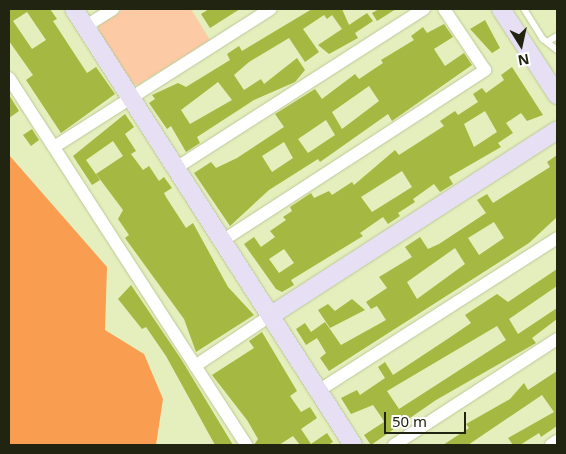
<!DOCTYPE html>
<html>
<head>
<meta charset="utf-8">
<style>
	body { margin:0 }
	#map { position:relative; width:566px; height:454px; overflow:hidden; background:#e4efbd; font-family:"Noto Sans",sans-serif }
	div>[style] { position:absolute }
	.green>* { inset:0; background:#fccba6 }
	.forest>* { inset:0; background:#f99d51 }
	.building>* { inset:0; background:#a5b842 }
	.roads { filter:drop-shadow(0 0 1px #bdc797) drop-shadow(0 0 1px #bdc797) }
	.lane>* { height:6px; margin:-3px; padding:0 3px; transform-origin:3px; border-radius:3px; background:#fff }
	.street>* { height:12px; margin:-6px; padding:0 6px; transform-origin:6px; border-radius:6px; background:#fff }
	.secondary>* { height:18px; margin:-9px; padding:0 9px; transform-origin:9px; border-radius:9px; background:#e7e0f5 }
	span { translate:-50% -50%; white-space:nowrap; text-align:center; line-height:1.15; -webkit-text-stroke:5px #fff; paint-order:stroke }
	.frame { position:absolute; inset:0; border:10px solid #202411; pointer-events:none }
	.north { position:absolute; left:496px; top:20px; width:50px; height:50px; -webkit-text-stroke:4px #fff; paint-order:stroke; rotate:170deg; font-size:14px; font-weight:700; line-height:20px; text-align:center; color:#202411 }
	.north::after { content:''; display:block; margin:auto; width:18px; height:22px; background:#202411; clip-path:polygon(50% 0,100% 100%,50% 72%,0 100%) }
	.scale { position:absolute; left:384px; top:412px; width:82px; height:22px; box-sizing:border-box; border:2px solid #202411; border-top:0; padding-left:6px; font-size:15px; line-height:18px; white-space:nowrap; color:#202411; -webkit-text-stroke:4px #fff; paint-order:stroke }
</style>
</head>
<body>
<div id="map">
	<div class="green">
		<i style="clip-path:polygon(124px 9px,191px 9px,210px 40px,138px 85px,133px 84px,98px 31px,99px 24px)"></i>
	</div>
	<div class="forest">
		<i style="clip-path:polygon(9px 155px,107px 267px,105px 330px,144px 354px,163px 399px,156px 445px,9px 445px)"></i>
	</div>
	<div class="building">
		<i style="clip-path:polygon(evenodd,9px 9px,50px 9px,57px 19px,53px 21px,87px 73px,96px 67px,115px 94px,61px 133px,26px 80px,33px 75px,9px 41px,9px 9px,27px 12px,46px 40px,32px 49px,13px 21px,27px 12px)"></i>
		<i style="clip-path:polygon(209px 9px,240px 9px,210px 28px,201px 14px)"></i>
		<i style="clip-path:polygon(evenodd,312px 9px,342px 9px,349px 25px,367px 13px,373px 21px,355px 33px,358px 38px,329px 54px,318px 45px,342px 29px,332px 15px,327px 19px,324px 15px,303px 29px,319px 52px,305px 62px,289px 38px,249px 62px,234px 75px,244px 90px,261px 79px,264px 84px,297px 58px,305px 70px,295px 82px,254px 100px,197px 137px,200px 143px,186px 152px,171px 126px,167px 129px,149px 103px,155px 99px,152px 95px,178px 83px,186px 87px,230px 60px,227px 54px,239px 46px,242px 51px,312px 9px,218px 82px,232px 100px,190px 124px,181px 110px,218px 82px)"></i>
		<i style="clip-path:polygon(379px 9px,396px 9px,377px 21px,372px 13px)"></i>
		<i style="clip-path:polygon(485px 20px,500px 48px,492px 53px,470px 29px)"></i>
		<i style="clip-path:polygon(evenodd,444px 24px,453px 37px,434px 49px,445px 66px,464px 53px,472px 65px,392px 121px,388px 114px,320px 162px,318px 159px,269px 190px,230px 226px,194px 173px,211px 162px,216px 168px,237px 158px,284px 127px,275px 114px,315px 89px,322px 99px,355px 74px,359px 79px,383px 63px,381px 60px,414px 40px,411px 36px,423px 27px,427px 33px,444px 24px,369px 86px,379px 101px,342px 129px,332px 112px,369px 86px,444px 24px,326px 120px,335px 135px,308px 153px,298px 139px,326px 120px,444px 24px,284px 142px,293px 158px,272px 172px,262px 156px,284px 142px)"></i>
		<i style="clip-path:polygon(evenodd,512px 67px,543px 115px,527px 121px,521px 113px,506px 123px,513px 133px,498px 143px,501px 147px,449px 177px,453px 184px,440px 192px,434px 184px,413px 199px,415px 202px,398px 213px,400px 216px,388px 224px,383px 217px,360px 233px,363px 236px,291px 280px,294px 285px,282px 292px,276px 289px,244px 244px,254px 237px,261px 247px,275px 237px,270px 231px,286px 220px,283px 217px,292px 211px,290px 207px,311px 193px,314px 198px,329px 191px,332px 195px,352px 182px,354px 185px,395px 150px,399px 155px,444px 126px,440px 121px,455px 111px,458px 115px,478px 102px,473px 94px,482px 88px,486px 93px,504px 80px,501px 75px,512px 67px,485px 111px,497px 132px,474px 147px,464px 124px,485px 111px,512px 67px,402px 171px,412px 187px,372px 212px,361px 197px,402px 171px,512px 67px,284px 249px,294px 263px,279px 273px,269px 259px,284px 249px)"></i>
		<i style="clip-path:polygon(9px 95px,19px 111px,9px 118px)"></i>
		<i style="clip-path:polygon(125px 114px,134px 127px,125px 134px,136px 151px,131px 154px,143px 170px,149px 166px,159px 181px,164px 177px,172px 188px,164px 193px,166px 197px,186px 228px,193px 223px,228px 287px,254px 315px,196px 352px,184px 319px,125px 238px,129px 235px,118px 219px,123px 210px,96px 174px,123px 156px,113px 141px,86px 160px,100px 180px,92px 185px,73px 156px)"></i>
		<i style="clip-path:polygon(32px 129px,39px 140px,31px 146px,23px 135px)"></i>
		<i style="clip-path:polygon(evenodd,557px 155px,557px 217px,529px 243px,329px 371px,320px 358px,326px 353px,317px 338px,306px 345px,296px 329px,305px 323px,311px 332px,325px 322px,341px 345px,386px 320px,377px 306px,371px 309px,366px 302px,387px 288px,379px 277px,412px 257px,405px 247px,420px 237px,428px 249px,439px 244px,486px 213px,477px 200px,487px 194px,493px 203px,550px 167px,547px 162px,557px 155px,494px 222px,504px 238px,479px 255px,468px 238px,494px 222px,557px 155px,455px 248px,465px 264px,417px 299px,407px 282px,455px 248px)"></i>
		<i style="clip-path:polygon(evenodd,557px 269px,557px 286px,509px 319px,518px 334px,557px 308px,557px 319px,532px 338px,536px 343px,436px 400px,371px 445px,364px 435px,384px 422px,382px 418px,373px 405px,351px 414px,341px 398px,357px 390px,360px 395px,385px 378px,378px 367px,385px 362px,393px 375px,449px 338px,471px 323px,465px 315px,497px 294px,508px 302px,557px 269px,497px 326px,506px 340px,399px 409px,387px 391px,497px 326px)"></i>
		<i style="clip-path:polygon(131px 285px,181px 359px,233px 445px,215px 445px,166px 356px,146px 327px,142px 329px,118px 299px)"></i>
		<i style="clip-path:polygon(352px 299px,365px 310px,330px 328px,318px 310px,328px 304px,335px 311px)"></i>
		<i style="clip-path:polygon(262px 332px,297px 391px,290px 396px,301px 412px,310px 407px,317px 418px,301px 429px,311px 444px,327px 433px,333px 442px,328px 445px,300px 445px,293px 436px,279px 445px,254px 445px,258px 439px,247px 420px,212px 375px,254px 348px,249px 341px)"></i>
		<i style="clip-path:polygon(557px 371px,557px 426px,541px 437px,539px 433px,520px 445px,513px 445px,508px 438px,554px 412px,542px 395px,468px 445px,443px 445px,469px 428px,466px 424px,473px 420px,510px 399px,524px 383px,528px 390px)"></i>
	</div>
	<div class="roads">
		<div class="lane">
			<i style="left:524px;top:9px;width:36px;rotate:58deg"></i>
			<i style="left:543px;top:39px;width:18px;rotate:38deg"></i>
			<i style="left:547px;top:42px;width:12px;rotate:-31deg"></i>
		</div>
		<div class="street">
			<i style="left:86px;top:26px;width:32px;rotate:-32deg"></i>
			<i style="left:9px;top:78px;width:437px;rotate:57.1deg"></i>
			<i style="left:54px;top:147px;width:257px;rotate:-32.5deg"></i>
			<i style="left:176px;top:168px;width:295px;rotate:-32.7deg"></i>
			<i style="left:222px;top:241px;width:314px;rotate:-33deg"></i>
			<i style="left:485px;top:70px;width:73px;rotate:-123.9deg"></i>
			<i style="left:195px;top:366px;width:94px;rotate:-33.7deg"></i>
			<i style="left:318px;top:391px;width:284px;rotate:-32.6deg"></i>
			<i style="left:394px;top:445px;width:194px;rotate:-33deg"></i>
			<i style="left:551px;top:445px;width:7px;rotate:-34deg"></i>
		</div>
		<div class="secondary">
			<i style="left:74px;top:9px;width:518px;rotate:57.38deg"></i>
			<i style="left:501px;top:9px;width:103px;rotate:56.9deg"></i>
			<i style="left:273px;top:314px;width:338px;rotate:-32.9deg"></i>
		</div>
	</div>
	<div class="frame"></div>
	<div class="north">N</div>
	<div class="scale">50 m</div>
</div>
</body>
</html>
